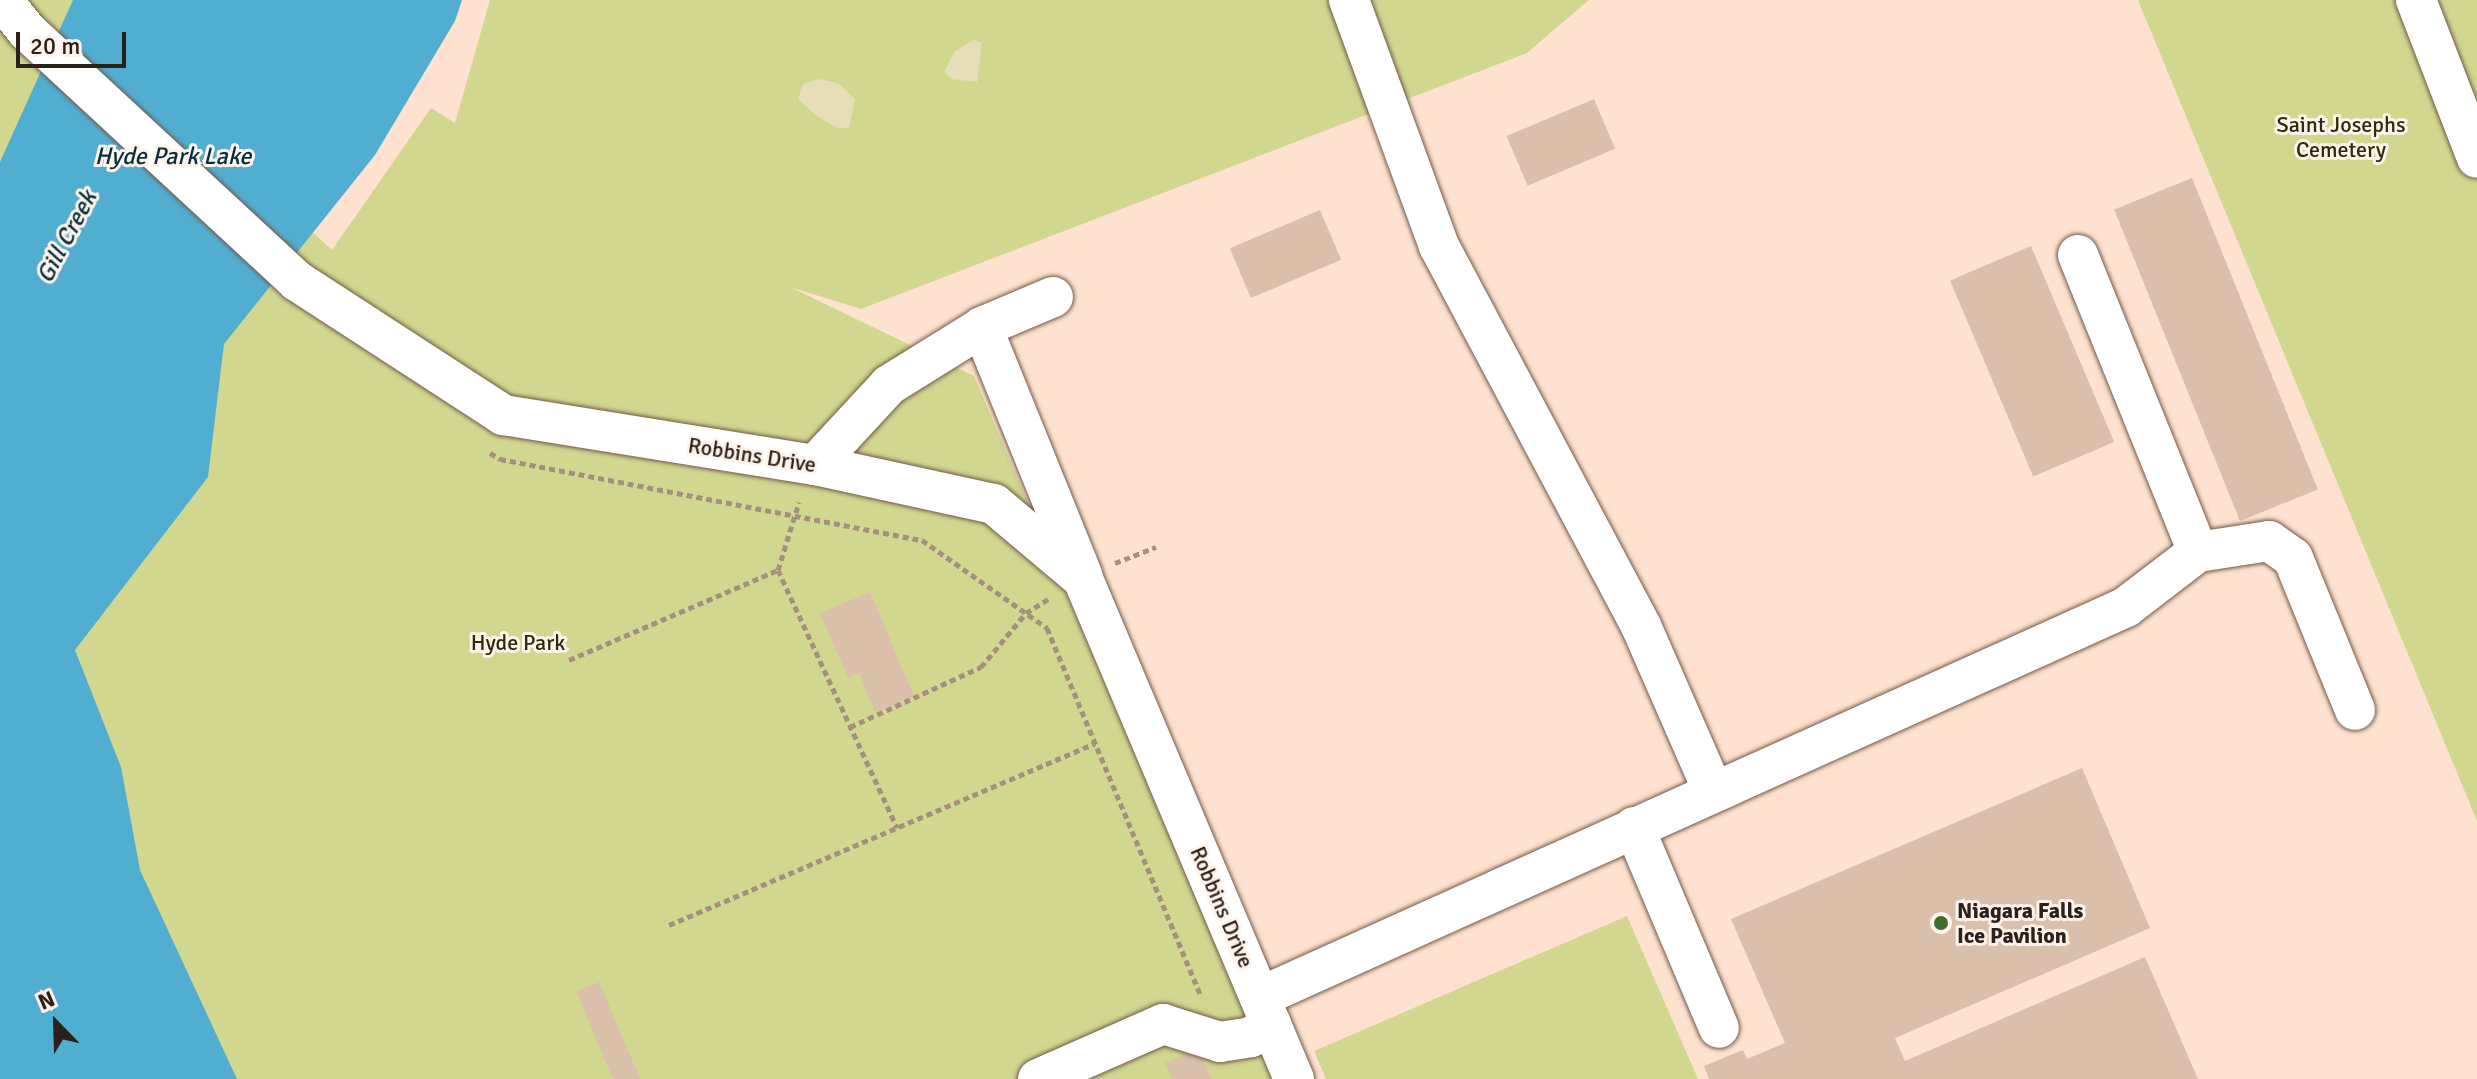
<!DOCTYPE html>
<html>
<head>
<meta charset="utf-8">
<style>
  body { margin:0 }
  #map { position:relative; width:2477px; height:1079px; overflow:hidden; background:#fee1ce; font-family:Signika,sans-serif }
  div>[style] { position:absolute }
  .green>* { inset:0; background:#d1d78f }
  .sand>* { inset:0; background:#e7deb9 }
  .water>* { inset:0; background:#52aed1 }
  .building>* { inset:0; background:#dac0ab; transform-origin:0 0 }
  .path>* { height:5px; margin-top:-2.5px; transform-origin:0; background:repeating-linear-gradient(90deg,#a48f81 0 6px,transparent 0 10px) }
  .roads { filter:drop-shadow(0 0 2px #725949) drop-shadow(0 0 2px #725949) }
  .minor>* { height:40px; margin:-20px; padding:0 20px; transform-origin:20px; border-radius:20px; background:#fff }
  .dots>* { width:22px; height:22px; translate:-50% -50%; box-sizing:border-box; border:4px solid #fef2ea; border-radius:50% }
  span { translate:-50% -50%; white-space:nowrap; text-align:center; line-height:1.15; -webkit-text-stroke:6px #fef2ea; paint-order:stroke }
  .park-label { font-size:22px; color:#2a2c0a }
  .street-label { font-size:22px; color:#2b211a }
  .poi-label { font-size:22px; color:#2b211a; font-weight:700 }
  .left { translate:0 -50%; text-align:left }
  .water-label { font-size:24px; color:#032f3e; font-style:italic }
  .north { position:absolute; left:16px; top:983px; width:80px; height:80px; -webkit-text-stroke:6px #fef2ea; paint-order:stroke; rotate:337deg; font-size:22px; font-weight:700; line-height:32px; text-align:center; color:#2b211a }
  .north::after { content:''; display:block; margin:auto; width:28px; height:36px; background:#2b211a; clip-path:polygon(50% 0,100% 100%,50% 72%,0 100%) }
  .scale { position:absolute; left:16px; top:32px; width:110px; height:36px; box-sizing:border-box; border:4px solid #2b211a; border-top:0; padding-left:10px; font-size:24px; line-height:28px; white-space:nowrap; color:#2b211a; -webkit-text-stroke:6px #fef2ea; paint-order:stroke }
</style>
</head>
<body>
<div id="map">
  <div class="green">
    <div style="clip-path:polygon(0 0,116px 0,101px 38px,332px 250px,431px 108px,455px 123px,490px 0,1589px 0,1527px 53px,861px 309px,790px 287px,974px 376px,1273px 1079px,0 1079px)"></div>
    <div style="clip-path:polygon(2138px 0,2477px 0,2477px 821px)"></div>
    <div style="clip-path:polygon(1627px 916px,1698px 1079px,1326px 1079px,1314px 1051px)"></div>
  </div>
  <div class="sand">
    <div style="clip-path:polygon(974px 40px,982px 43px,977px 82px,952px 79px,944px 72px,955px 51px)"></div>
    <div style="clip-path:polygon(818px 79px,838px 83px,855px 99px,849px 127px,839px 129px,818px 117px,798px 99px,803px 84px)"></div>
  </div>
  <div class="water">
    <div style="clip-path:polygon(73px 0,462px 0,455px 21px,375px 155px,224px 344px,208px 477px,75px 650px,121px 767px,140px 870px,237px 1079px,0 1079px,0 162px)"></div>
  </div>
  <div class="building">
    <div style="left:1594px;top:99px;width:54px;height:95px;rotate:67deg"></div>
    <div style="left:2192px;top:178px;width:336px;height:84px;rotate:68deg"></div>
    <div style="left:1320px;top:210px;width:54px;height:98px;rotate:67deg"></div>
    <div style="left:2031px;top:246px;width:213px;height:88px;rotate:67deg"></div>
    <div style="clip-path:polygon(870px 592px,914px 696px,875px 712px,859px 673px,848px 678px,820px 613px)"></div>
    <div style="clip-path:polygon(2082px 768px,2150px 928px,1895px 1038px,1905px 1061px,2145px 957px,2198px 1079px,1709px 1079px,1704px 1066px,1743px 1050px,1747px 1059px,1785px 1043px,1731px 919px)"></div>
    <div style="left:599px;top:982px;width:105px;height:25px;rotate:67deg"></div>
    <div style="clip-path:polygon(1199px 1049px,1211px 1079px,1172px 1079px,1165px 1063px)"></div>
  </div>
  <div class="path">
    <div style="left:490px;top:453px;width:12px;rotate:31deg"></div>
    <div style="left:500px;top:459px;width:430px;rotate:10.9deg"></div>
    <div style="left:922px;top:540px;width:153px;rotate:35.1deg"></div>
    <div style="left:1047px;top:628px;width:400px;rotate:67.3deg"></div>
    <div style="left:1115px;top:563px;width:44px;rotate:-21.3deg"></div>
    <div style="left:778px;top:570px;width:71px;rotate:-72.8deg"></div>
    <div style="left:569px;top:660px;width:228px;rotate:-23.3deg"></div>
    <div style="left:778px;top:570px;width:284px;rotate:65.2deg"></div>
    <div style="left:850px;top:727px;width:144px;rotate:-24.6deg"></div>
    <div style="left:981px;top:667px;width:70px;rotate:-50.2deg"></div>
    <div style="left:1026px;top:613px;width:28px;rotate:-32deg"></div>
    <div style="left:669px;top:925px;width:463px;rotate:-23.1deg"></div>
  </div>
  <div class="roads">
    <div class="minor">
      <div style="left:2px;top:0;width:40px;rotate:51deg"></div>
      <div style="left:27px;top:31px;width:368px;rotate:42.8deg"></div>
      <div style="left:297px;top:281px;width:246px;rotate:33deg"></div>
      <div style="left:503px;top:415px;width:316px;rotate:9.1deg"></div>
      <div style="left:815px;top:465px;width:183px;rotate:12.3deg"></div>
      <div style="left:994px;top:504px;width:116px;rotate:40.1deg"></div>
      <div style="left:1083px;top:579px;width:543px;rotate:67.12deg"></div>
      <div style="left:1349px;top:0;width:262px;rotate:69.9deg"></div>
      <div style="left:1439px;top:246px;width:430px;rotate:62deg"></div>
      <div style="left:1641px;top:626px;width:167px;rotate:66.4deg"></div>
      <div style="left:2416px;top:0;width:169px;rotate:68.9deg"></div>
      <div style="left:2078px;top:255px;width:320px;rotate:68deg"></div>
      <div style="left:982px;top:327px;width:267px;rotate:68deg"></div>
      <div style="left:815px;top:465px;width:109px;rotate:-47.2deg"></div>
      <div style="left:889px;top:385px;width:110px;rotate:-31.9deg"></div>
      <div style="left:982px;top:327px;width:77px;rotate:-22.9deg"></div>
      <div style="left:1634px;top:827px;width:218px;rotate:67.1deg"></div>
      <div style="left:1260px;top:997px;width:950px;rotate:-24.24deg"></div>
      <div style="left:2126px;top:607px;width:91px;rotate:-37.4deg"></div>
      <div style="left:2198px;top:552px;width:72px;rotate:-8.8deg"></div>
      <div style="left:2269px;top:541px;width:29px;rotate:35deg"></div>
      <div style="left:2293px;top:558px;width:164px;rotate:67.8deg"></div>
      <div style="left:1038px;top:1079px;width:137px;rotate:-23.7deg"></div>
      <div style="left:1163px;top:1024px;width:60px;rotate:17.5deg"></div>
      <div style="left:1220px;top:1042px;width:31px;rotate:-9deg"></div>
      <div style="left:1251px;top:1037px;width:24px;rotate:-33deg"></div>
    </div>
  </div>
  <div class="dots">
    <div style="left:1941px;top:923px;background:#416b28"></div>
  </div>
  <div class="park-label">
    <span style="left:2341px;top:137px">Saint Josephs<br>Cemetery</span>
    <span style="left:518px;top:643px">Hyde Park</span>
  </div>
  <div class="street-label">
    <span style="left:752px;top:455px;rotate:9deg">Robbins Drive</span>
    <span style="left:1222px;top:907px;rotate:67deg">Robbins Drive</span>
  </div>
  <div class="poi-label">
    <span class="left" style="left:1957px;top:923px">Niagara Falls<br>Ice Pavilion</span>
  </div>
  <div class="water-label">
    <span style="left:173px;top:157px">Hyde Park Lake</span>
    <span style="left:67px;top:237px;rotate:-62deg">Gill Creek</span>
  </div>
  <div class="north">N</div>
  <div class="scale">20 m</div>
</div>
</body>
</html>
